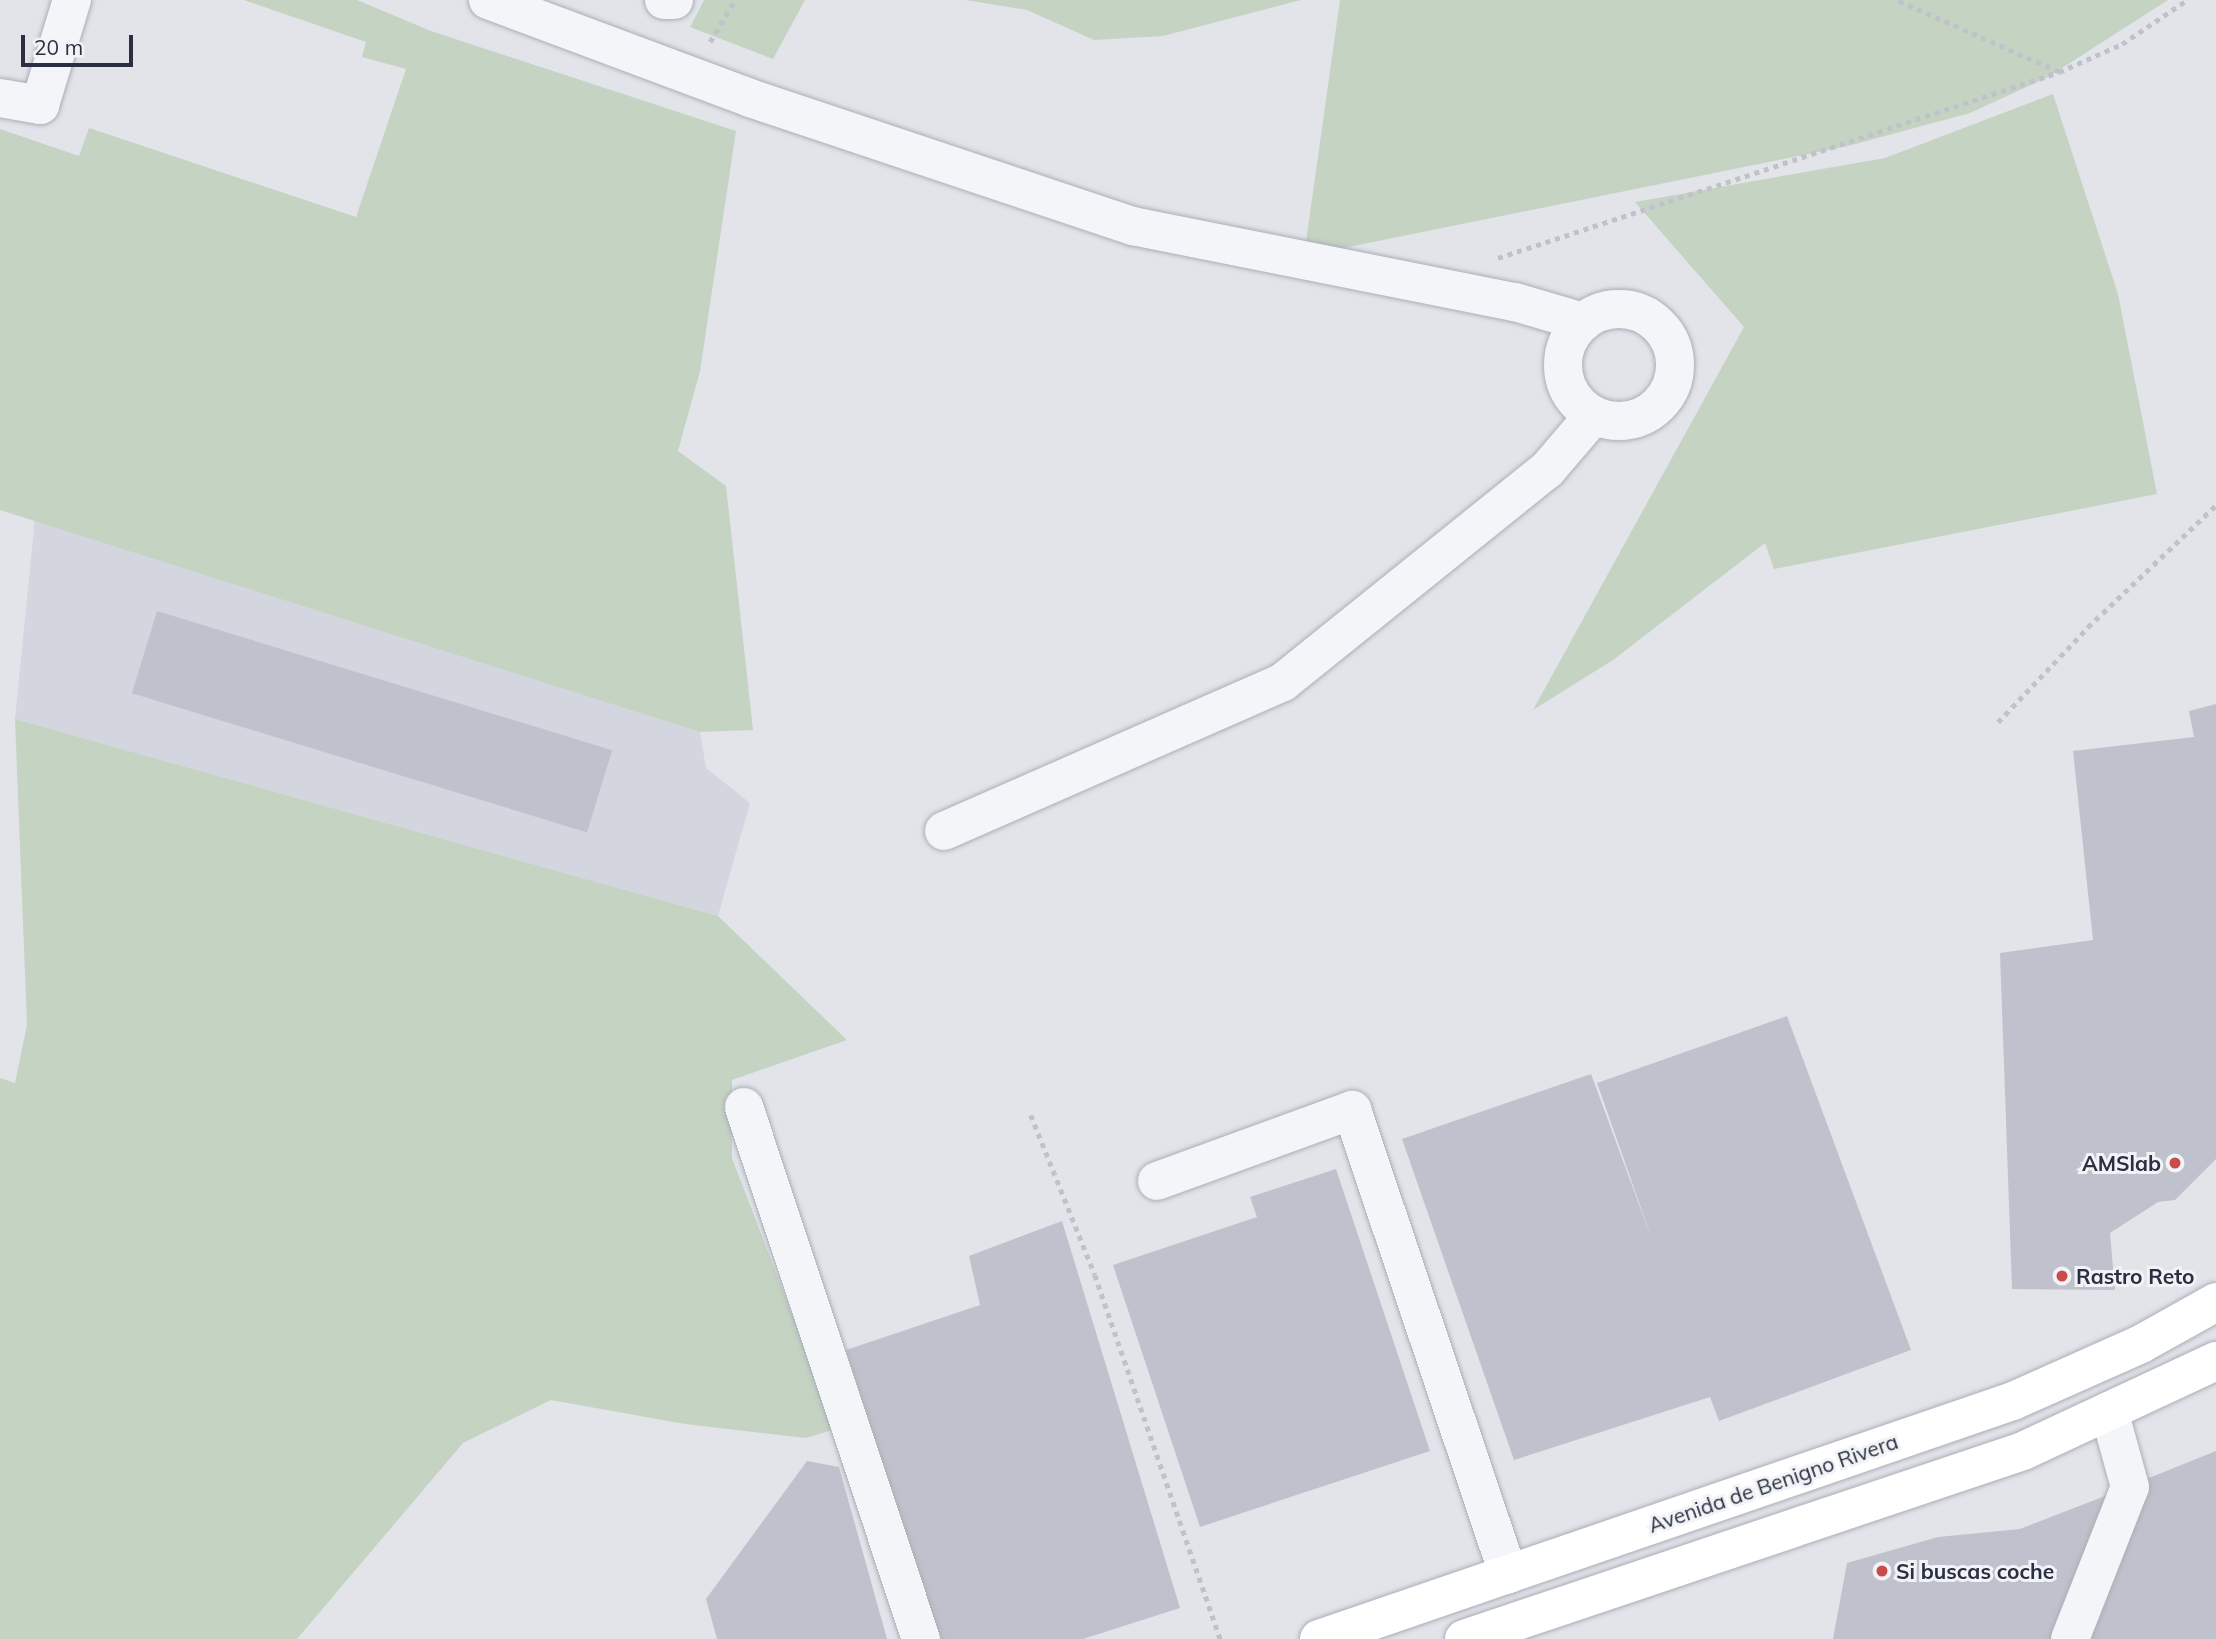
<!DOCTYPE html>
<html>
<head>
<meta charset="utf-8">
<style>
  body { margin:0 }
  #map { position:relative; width:2216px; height:1639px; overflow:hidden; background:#e2e4ea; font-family:Mulish,sans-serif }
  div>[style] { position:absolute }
  .built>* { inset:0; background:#d4d6df }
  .green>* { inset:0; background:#c5d3c3 }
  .building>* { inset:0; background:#bfc2cc; transform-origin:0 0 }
  .path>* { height:4.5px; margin-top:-2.25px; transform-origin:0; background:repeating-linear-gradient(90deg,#bfc2c8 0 5px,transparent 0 10px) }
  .roads { filter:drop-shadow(0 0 2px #abaeb7) drop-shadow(0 0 2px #abaeb7) }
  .minor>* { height:38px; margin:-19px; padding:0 19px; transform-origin:19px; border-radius:19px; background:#f4f5f8 }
  .minor>.ring { margin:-19px; padding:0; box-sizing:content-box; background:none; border:38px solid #f4f5f8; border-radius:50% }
  .major>* { height:38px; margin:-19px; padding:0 19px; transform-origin:19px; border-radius:19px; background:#fff }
  .dots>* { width:19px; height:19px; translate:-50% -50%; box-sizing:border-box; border:4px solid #f1f3f7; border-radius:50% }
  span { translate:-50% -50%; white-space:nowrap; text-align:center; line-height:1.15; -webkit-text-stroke:6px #f1f3f7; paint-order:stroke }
  .poi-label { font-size:21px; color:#2a2f41; font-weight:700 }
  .right { translate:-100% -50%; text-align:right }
  .left { translate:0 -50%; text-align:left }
  .street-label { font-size:21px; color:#2a2f41 }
  .scale { position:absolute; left:21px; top:35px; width:112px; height:32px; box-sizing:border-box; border:4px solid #2a2f41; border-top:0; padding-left:9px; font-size:21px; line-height:24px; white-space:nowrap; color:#2a2f41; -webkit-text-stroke:5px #f1f3f7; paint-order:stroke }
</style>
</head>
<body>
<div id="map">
  <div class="built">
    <div style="clip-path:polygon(35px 518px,700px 732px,706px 768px,750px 803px,718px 916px,15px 719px)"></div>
  </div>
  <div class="green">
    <div style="clip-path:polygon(244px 0,357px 0,431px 31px,736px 131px,700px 371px,678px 451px,726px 486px,753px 730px,700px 732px,0 510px,0 129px,79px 156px,89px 128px,356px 217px,406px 69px,362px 57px,366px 42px)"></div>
    <div style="clip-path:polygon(704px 0,805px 0,773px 59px,690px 27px)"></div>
    <div style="clip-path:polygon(965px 0,1301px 0,1163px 36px,1094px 40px,1027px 10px)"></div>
    <div style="clip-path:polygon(1340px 0,2168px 0,2048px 77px,1970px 113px,1848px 146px,1304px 256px)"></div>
    <div style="clip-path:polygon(2053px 94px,2118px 294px,2157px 494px,1774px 569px,1765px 543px,1613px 660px,1533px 710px,1744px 327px,1635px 202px,1885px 158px)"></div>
    <div style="clip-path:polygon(15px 719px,718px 916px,847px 1040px,732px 1080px,732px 1158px,836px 1429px,806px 1438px,685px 1424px,551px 1400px,463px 1443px,297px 1639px,0 1639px,0 1078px,15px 1083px,27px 1025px)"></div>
  </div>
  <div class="building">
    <div style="left:157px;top:611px;width:476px;height:86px;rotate:17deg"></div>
    <div style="clip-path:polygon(2216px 704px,2216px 1159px,2175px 1200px,2158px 1202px,2110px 1233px,2115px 1290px,2012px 1289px,2000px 953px,2093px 940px,2073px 751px,2194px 737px,2189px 711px)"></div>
    <div style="clip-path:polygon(1787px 1016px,1911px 1350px,1719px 1421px,1710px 1397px,1514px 1460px,1402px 1139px,1591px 1074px,1654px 1245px,1597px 1083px)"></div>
    <div style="clip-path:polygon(1336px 1169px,1430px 1451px,1200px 1527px,1113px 1265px,1257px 1217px,1250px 1197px)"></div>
    <div style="clip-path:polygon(1062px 1221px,1180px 1608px,1083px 1639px,938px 1639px,846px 1350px,980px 1305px,969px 1256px)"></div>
    <div style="clip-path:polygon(2216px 1451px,2216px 1639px,2082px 1639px,2144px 1480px)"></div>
    <div style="clip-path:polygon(807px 1461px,839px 1467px,887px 1639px,717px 1639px,706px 1599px)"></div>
    <div style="clip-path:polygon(2113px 1493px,2056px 1639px,1833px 1639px,1847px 1563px,1938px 1537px,2020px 1529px)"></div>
  </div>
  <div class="path">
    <div style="left:710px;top:42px;width:49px;rotate:-59.2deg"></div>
    <div style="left:2059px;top:72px;width:69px;rotate:-24deg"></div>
    <div style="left:2122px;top:44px;width:78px;rotate:-34.1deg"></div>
    <div style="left:1498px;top:258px;width:591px;rotate:-18.34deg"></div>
    <div style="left:2059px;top:72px;width:178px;rotate:-156.2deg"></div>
    <div style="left:1998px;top:722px;width:131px;rotate:-46.5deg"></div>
    <div style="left:2088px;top:627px;width:177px;rotate:-43.6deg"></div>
    <div style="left:1031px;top:1115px;width:172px;rotate:68.2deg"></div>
    <div style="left:1095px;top:1275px;width:385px;rotate:71deg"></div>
  </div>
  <div class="roads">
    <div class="minor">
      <div style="left:488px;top:0;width:280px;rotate:20.5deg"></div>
      <div style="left:750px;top:98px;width:404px;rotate:18.5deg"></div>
      <div style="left:1133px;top:226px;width:389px;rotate:11.3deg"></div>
      <div style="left:1515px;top:302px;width:71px;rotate:16.4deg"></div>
      <div style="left:664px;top:0;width:10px"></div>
      <div style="left:0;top:98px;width:41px;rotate:9.9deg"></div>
      <div style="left:40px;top:105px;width:110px;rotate:-73.1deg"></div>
      <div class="ring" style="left:1563px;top:309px;width:74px;height:74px"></div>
      <div style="left:944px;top:831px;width:370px;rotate:-23.7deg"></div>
      <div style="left:1283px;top:682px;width:339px;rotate:-38.8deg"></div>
      <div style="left:1547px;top:470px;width:72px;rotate:-49.5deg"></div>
      <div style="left:744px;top:1107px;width:561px;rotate:71.6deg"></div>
      <div style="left:1157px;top:1181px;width:208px;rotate:-20deg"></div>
      <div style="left:1352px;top:1110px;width:490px;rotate:71.4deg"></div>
      <div style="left:2070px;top:1639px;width:163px;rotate:-68.5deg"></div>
      <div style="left:2130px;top:1487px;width:79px;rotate:-105.4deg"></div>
    </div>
    <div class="major">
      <div style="left:1319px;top:1639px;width:734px;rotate:-18.93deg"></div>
      <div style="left:2013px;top:1401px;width:140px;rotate:-24deg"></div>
      <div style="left:2141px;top:1344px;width:86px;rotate:-29.2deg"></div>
      <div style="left:1464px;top:1639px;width:590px;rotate:-18.59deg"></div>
      <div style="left:2023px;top:1451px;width:213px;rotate:-25deg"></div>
    </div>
  </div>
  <div class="dots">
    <div style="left:2175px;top:1163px;background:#c94c4c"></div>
    <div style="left:2062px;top:1276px;background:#c94c4c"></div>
    <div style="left:1882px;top:1571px;background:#c94c4c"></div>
  </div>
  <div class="poi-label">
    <span class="right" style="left:2161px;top:1163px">AMSlab</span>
    <span class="left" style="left:2076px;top:1276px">Rastro Reto</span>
    <span class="left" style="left:1896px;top:1571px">Si buscas coche</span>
  </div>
  <div class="street-label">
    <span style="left:1773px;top:1483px;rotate:-19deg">Avenida de Benigno Rivera</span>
  </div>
  <div class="scale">20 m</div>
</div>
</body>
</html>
